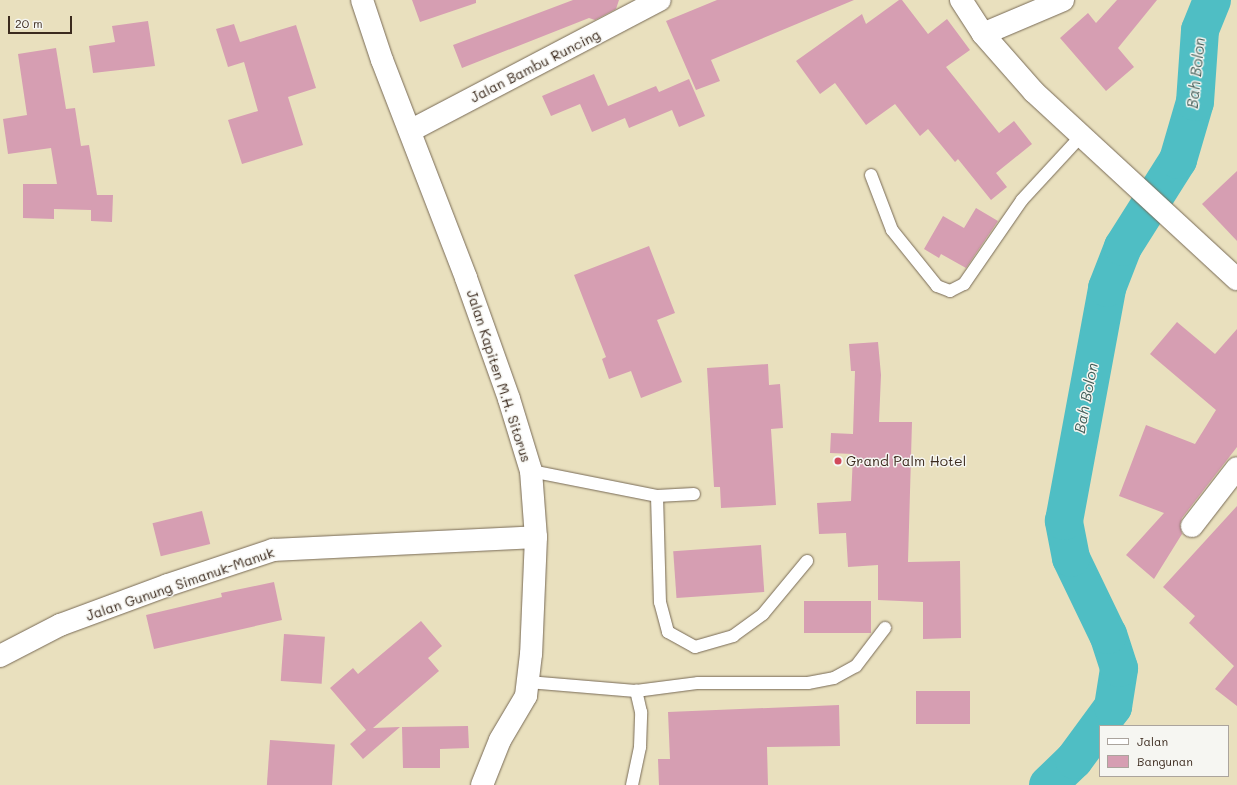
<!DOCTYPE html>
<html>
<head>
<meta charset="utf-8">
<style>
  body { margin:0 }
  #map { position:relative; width:1237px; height:785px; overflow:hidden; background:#e9e0be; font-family:Mali,sans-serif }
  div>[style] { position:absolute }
  .river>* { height:38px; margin:-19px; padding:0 19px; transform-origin:19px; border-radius:19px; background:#4fbec4 }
  .building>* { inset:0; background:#d69eb2; transform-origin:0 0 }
  .roads { filter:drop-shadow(0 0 1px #786a56) drop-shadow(0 0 1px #786a56) }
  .service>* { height:12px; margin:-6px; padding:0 6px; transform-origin:6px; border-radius:6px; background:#fff }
  .minor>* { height:22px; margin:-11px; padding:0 11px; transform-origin:11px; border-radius:11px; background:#fff }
  .primary>* { height:22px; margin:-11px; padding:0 11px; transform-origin:11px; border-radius:11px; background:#fff }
  .dots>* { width:11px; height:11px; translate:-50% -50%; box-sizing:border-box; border:2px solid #f6f6f2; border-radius:50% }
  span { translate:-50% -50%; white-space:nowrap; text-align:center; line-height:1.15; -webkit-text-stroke:3px #f6f6f2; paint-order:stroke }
  .street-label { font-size:14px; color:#3b2a1e }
  .poi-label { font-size:14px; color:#3b2a1e }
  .left { translate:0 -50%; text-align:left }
  .water-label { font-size:15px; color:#425e58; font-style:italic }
  .legend { position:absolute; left:1099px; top:725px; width:130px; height:52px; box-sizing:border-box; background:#f6f6f2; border:1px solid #aba49d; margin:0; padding:5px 7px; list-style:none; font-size:12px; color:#3b2a1e }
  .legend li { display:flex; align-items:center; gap:8px; height:20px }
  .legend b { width:20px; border:1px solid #aba49d }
  .scale { position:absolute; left:8px; top:16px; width:64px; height:18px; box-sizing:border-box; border:2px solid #3b2a1e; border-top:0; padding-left:5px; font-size:12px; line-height:14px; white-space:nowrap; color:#3b2a1e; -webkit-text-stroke:3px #f6f6f2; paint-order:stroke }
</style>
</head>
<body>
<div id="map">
  <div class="river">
    <div style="left:1048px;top:785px;width:36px;rotate:-44deg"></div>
    <div style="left:1074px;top:760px;width:66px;rotate:-53.7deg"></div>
    <div style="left:1113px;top:707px;width:39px;rotate:-81deg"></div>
    <div style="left:1119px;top:668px;width:35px;rotate:-108deg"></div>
    <div style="left:1108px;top:635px;width:85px;rotate:-115.7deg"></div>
    <div style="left:1071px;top:558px;width:38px;rotate:-101deg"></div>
    <div style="left:1064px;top:521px;width:237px;rotate:-79.5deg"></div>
    <div style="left:1107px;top:288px;width:44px;rotate:-68.7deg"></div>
    <div style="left:1123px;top:247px;width:103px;rotate:-57.7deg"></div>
    <div style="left:1178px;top:160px;width:60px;rotate:-73.7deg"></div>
    <div style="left:1195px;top:102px;width:72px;rotate:-86deg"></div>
    <div style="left:1200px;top:30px;width:32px;rotate:-68deg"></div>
  </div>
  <div class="building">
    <div style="clip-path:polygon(412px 0,476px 0,476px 3px,420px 22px)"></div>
    <div style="clip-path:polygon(573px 0,619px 0,616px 9px,595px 20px,589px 18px,462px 68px,453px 45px)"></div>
    <div style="clip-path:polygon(717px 0,854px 0,711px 60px,720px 81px,696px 90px,666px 21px)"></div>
    <div style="clip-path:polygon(899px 0,902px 0,928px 34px,947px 19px,970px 50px,946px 67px,999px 133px,1014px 121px,1032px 144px,996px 173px,1007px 187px,991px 200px,958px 159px,955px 162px,928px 129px,920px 136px,895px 104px,866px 125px,835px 83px,820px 94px,796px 61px,862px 14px,866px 24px)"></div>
    <div style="clip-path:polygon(1117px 0,1157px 0,1118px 48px,1134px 67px,1106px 91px,1060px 38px,1088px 13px,1096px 23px)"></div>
    <div style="clip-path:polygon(148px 21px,155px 66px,93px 73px,89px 46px,115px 42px,112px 26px)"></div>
    <div style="clip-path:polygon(234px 24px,240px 42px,296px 25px,316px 88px,288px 97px,303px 145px,242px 164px,228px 120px,258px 111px,244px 62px,228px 67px,216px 29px)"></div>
    <div style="clip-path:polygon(56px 48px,66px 109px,75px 108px,81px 146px,89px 145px,97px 195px,113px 195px,112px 222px,91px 221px,91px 210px,54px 209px,54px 219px,23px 218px,23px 184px,57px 184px,51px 148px,8px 154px,3px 119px,27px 115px,18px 54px)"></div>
    <div style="clip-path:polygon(594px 74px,608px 106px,656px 86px,659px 92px,689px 79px,705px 116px,679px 127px,672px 110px,629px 128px,625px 118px,592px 132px,580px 104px,551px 116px,542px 96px)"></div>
    <div style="clip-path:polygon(1237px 171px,1237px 241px,1202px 204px)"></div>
    <div style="clip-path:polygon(976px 208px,998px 221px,966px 268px,941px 254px,939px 258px,924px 249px,943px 216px,964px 228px)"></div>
    <div style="clip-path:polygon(649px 246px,675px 313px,657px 320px,682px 382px,641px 398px,631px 371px,609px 379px,602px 359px,606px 357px,574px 275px)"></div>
    <div style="clip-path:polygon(1177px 322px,1215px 354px,1237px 329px,1237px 447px,1182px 518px,1180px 525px,1182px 534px,1154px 579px,1126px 555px,1164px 513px,1119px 496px,1146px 425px,1195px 444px,1216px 410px,1150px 354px)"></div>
    <div style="clip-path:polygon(878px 342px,881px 375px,879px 422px,912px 422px,908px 562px,960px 561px,961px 638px,923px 639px,923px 602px,878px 600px,878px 565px,848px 567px,846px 533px,819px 534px,817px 503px,851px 501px,853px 454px,830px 453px,831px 433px,853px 434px,855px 371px,851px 371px,849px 344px)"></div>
    <div style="clip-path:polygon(768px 364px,769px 385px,780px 384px,783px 428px,771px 429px,776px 505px,721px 508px,720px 487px,714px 487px,707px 368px)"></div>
    <div style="clip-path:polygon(1237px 506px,1237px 706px,1215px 689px,1234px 666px,1189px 623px,1195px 616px,1163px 587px)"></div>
    <div style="left:202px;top:511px;width:34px;height:51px;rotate:76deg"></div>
    <div style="left:761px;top:545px;width:47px;height:88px;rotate:86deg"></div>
    <div style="clip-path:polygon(274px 582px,282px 620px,154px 649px,146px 615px,222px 597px,221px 593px)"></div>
    <div style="left:871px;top:601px;width:32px;height:67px;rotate:90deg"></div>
    <div style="clip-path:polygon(421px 621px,442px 646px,428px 658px,439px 671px,373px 728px,400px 727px,363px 759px,350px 744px,366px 730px,330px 688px,353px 668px,358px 674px)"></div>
    <div style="left:284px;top:634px;width:41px;height:47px;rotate:4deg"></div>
    <div style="left:970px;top:691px;width:33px;height:54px;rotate:90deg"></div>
    <div style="clip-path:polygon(839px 705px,840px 746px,767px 747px,768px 785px,659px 785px,658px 759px,670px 759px,668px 712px)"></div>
    <div style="clip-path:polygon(468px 726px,469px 748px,440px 749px,440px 768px,403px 768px,402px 727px)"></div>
    <div style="left:270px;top:740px;width:65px;height:45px;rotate:4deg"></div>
  </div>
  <div class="roads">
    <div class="service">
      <div style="left:871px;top:175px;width:59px;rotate:69.1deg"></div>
      <div style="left:892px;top:230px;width:72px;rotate:51.2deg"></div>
      <div style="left:937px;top:286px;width:14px;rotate:21deg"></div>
      <div style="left:950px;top:291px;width:16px;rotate:-27deg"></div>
      <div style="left:964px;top:284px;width:102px;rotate:-55.4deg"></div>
      <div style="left:1022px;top:200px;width:87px;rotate:-47.3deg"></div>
      <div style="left:531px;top:471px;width:128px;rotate:11.2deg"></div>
      <div style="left:657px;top:496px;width:37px;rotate:-3deg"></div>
      <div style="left:657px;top:496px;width:106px;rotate:88.4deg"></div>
      <div style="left:660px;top:602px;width:31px;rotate:75deg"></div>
      <div style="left:668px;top:632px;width:31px;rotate:29deg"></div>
      <div style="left:695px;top:647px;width:40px;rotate:-16deg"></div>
      <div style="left:733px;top:636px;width:37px;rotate:-36deg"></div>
      <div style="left:763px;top:614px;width:69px;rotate:-50.3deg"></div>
      <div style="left:528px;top:682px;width:108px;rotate:4.8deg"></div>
      <div style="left:636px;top:691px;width:63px;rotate:-7.4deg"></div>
      <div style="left:698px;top:683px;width:110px"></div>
      <div style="left:808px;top:683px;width:26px;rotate:-11deg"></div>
      <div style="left:834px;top:678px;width:25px;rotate:-29deg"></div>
      <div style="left:856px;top:666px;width:48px;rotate:-52.7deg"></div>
      <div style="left:632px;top:785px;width:39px;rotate:-78deg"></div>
      <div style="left:640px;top:747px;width:35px;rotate:-88deg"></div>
      <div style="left:641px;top:712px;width:22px;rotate:-103deg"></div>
    </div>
    <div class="minor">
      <div style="left:362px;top:0;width:63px;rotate:71.6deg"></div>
      <div style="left:382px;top:60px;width:234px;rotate:68.9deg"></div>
      <div style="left:466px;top:278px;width:128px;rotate:70.4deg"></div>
      <div style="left:509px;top:399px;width:75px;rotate:73deg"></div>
      <div style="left:531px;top:471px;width:66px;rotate:85.7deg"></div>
      <div style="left:536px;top:537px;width:117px;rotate:92.4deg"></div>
      <div style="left:531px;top:654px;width:42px;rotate:96.8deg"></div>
      <div style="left:526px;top:696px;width:51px;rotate:120.6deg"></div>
      <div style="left:500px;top:740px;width:48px;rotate:111.8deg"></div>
      <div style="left:983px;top:34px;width:87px;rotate:-23deg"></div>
      <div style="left:410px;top:131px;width:282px;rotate:-27.7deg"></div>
      <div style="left:1192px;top:526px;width:73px;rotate:-52.2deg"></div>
      <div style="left:0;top:656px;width:68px;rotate:-27.3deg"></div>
      <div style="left:60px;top:625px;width:115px;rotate:-20.3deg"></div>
      <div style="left:168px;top:585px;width:111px;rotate:-18.4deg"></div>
      <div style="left:273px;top:550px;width:263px;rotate:-2.8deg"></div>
    </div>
    <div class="primary">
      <div style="left:961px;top:0;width:40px;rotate:57.1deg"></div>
      <div style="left:983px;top:34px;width:77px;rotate:48.7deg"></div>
      <div style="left:1034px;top:92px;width:276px;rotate:42.7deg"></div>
    </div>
  </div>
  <div class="dots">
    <div style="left:838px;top:461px;background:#d1495b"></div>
  </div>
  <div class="street-label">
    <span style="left:535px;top:66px;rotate:-27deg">Jalan Bambu Runcing</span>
    <span style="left:499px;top:376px;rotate:72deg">Jalan Kapiten M.H. Sitorus</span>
    <span style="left:180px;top:584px;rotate:-19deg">Jalan Gunung Simanuk-Manuk</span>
  </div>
  <div class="poi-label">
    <span class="left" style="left:846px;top:461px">Grand Palm Hotel</span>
  </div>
  <div class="water-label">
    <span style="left:1196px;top:73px;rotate:-84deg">Bah Bolon</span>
    <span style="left:1086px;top:398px;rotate:-79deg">Bah Bolon</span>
  </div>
  <ul class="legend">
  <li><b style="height:5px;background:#fff"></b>Jalan</li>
  <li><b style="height:11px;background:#d69eb2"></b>Bangunan</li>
  </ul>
  <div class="scale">20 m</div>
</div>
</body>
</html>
